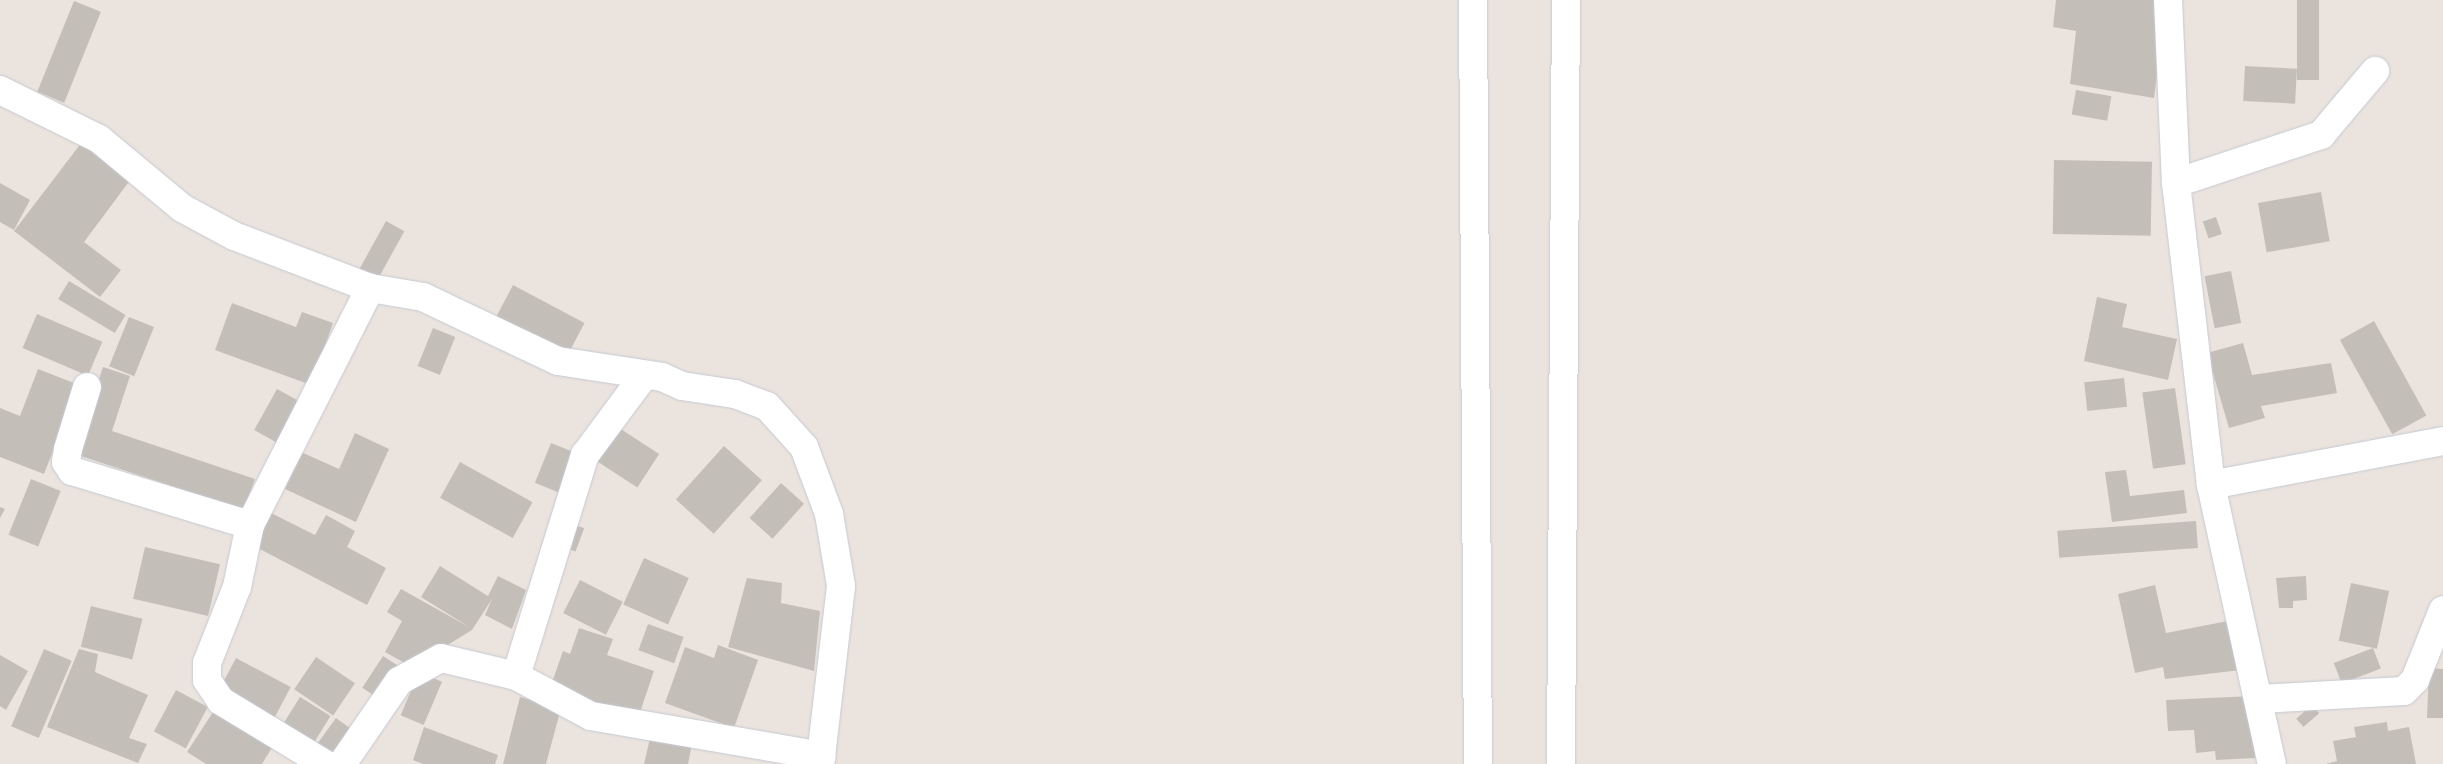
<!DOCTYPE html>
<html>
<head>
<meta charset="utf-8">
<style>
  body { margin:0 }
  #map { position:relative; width:2443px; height:764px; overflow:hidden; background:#ebe3de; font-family:"PT Sans",sans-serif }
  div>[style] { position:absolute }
  .building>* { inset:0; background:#c4beb9; transform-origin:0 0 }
  .roads { filter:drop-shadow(0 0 1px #c5cad3) drop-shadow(0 0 1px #c5cad3) }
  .street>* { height:28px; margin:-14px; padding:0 14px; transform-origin:14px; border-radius:14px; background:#fff }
  .secondary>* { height:28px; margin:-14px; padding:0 14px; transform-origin:14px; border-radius:14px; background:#fff }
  span { translate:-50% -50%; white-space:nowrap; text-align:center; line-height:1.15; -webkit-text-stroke:4px #fff; paint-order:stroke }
</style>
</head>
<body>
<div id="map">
  <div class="building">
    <div style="clip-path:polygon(2056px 0,2159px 0,2161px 42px,2154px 98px,2070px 84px,2076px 31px,2053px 27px)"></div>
    <div style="left:2297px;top:0;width:22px;height:80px"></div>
    <div style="left:74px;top:1px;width:29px;height:98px;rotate:22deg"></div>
    <div style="left:2245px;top:66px;width:52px;height:35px;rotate:3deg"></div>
    <div style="left:2076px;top:90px;width:36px;height:25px;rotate:10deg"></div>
    <div style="clip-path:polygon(82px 142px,131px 179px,84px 242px,121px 270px,100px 297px,14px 231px)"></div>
    <div style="left:2054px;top:160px;width:98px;height:74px;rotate:1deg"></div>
    <div style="clip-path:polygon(0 183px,30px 200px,14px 230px,0 222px)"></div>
    <div style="left:2321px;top:192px;width:50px;height:64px;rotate:80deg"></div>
    <div style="left:2216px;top:217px;width:18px;height:14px;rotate:71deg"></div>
    <div style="left:386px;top:221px;width:21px;height:58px;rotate:29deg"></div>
    <div style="left:2231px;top:271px;width:53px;height:27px;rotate:79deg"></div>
    <div style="left:69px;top:281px;width:66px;height:21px;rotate:31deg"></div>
    <div style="left:513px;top:285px;width:81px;height:35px;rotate:28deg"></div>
    <div style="clip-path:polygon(2097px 297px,2127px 304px,2122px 327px,2177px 339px,2168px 380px,2084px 361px)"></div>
    <div style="clip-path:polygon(232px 303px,296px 327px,302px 312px,333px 323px,311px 385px,215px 350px)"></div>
    <div style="left:37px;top:314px;width:71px;height:37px;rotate:23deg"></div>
    <div style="left:129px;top:317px;width:27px;height:53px;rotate:22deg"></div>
    <div style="left:2374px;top:321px;width:108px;height:39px;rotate:61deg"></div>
    <div style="left:433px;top:328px;width:24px;height:41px;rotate:22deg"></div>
    <div style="clip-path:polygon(2243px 343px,2252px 375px,2331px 363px,2337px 393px,2261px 406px,2265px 418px,2229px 428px,2207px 353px)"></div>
    <div style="clip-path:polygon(103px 367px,130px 376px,112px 431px,255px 479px,244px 510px,75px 454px)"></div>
    <div style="clip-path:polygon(38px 369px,79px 385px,44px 474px,0 457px,0 408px,20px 416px)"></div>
    <div style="left:2124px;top:378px;width:29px;height:40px;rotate:84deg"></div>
    <div style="left:2175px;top:388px;width:77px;height:33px;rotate:82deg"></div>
    <div style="left:277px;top:389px;width:26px;height:47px;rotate:29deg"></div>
    <div style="left:613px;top:424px;width:55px;height:40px;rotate:33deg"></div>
    <div style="clip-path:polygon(355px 433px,389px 449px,356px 522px,285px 489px,301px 452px,339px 469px)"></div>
    <div style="left:551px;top:443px;width:29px;height:43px;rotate:22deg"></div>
    <div style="left:724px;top:446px;width:51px;height:72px;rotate:42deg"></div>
    <div style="left:460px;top:462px;width:83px;height:41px;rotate:29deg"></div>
    <div style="clip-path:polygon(2126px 470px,2130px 496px,2184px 490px,2187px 513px,2112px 522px,2105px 472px)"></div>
    <div style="left:31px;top:479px;width:32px;height:60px;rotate:22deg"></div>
    <div style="left:781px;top:483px;width:31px;height:47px;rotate:42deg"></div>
    <div style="clip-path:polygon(0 507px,5px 509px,0 518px)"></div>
    <div style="clip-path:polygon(267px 511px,315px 535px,326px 515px,355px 531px,347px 547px,386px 568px,367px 605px,250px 544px)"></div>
    <div style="left:2196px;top:521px;width:27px;height:139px;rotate:86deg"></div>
    <div style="left:570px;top:523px;width:15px;height:25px;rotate:20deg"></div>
    <div style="left:145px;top:547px;width:77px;height:53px;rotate:13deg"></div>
    <div style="left:644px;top:558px;width:49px;height:51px;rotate:24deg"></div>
    <div style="clip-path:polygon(440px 566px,488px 596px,498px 576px,526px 590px,512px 629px,485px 615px,492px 599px,472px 630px,412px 667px,385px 652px,402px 621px,387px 612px,401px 589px,469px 627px,421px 597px)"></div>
    <div style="clip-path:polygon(2306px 576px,2307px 600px,2293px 601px,2293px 608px,2279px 608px,2276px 578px)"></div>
    <div style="clip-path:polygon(747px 578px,782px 583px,781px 603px,820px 611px,814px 671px,728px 647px)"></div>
    <div style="left:580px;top:580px;width:48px;height:37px;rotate:27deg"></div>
    <div style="left:2351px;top:583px;width:39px;height:59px;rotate:12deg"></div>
    <div style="clip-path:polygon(2155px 585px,2166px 633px,2238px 619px,2249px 669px,2165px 679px,2163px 667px,2135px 673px,2118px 594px)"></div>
    <div style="left:91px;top:606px;width:53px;height:42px;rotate:14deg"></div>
    <div style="left:648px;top:624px;width:38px;height:28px;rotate:20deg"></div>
    <div style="clip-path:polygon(579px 628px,613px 639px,607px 655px,654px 671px,637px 721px,549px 691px,563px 651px,570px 654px)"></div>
    <div style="clip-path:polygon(718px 645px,758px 660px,734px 728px,665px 703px,685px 647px,714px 658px)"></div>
    <div style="left:2373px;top:648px;width:22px;height:42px;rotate:69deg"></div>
    <div style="left:44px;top:649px;width:30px;height:84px;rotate:23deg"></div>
    <div style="clip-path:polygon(79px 649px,98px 654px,95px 672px,148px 695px,129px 738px,147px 744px,138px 763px,47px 727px)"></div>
    <div style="clip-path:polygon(0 655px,28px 671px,6px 710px,0 706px)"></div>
    <div style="left:383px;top:656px;width:24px;height:38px;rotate:33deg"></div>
    <div style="left:316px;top:657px;width:47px;height:39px;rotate:34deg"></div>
    <div style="left:236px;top:658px;width:62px;height:35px;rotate:28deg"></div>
    <div style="clip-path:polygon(2429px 668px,2443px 669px,2443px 718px,2427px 718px)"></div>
    <div style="left:419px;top:672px;width:25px;height:47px;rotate:23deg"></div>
    <div style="left:176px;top:690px;width:36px;height:47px;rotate:28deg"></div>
    <div style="clip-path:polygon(2252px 696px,2255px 758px,2216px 760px,2215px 751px,2196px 753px,2194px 730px,2168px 731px,2166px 700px)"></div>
    <div style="left:300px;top:697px;width:36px;height:30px;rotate:32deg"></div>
    <div style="clip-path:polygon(520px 697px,561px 708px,546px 764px,503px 764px)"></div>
    <div style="left:2312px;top:705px;width:11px;height:21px;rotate:49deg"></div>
    <div style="clip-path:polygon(215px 709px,273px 746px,262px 764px,206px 764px,187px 752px)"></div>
    <div style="left:336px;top:718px;width:27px;height:37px;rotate:36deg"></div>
    <div style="clip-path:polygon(2387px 722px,2388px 731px,2409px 727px,2416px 764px,2326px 764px,2337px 761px,2333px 741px,2356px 737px,2354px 727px)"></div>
    <div style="clip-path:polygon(424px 727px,498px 755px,495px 764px,423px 764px,413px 760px)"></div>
    <div style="clip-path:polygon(651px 734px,692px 744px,688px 764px,644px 764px)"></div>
  </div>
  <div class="roads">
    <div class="street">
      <div style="left:2168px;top:0;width:183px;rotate:87.5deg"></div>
      <div style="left:2176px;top:183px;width:304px;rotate:83.4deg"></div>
      <div style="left:2211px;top:485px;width:286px;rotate:77.7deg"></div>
      <div style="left:0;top:90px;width:110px;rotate:26.3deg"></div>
      <div style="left:99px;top:139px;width:108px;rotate:39.7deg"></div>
      <div style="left:182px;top:208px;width:59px;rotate:28.3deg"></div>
      <div style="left:234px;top:236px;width:146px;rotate:20.9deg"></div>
      <div style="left:370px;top:288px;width:54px;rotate:9.6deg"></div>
      <div style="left:423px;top:297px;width:149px;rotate:25.4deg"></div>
      <div style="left:558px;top:361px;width:105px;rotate:8.7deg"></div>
      <div style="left:662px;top:377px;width:22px;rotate:24deg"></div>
      <div style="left:682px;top:386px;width:54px;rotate:8.6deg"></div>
      <div style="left:735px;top:394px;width:34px;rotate:21deg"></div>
      <div style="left:767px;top:406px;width:55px;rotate:47.9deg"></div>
      <div style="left:804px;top:447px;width:72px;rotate:69.5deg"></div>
      <div style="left:829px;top:514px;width:73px;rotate:80.5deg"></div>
      <div style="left:841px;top:586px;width:179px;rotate:96.7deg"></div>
      <div style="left:2176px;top:183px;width:153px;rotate:-18.3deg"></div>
      <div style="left:2321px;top:135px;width:84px;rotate:-49.8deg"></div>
      <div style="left:87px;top:387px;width:65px;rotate:107deg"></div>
      <div style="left:68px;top:449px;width:13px;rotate:99deg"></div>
      <div style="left:66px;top:462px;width:11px;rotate:56deg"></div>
      <div style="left:72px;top:471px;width:186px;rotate:16.9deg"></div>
      <div style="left:2211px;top:485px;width:236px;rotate:-10.7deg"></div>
      <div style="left:516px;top:676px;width:232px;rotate:-72.7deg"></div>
      <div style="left:585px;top:455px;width:97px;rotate:-53.4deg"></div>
      <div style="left:2260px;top:699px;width:144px;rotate:-3.2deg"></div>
      <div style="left:2404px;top:691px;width:16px;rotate:-45deg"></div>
      <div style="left:2415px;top:680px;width:75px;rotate:-68.2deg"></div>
      <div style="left:325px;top:764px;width:122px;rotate:-148.8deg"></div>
      <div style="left:221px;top:701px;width:25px;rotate:-124deg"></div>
      <div style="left:207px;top:680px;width:17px;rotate:-90deg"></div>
      <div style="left:207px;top:663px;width:82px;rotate:-68.5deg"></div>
      <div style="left:237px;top:587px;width:63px;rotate:-78.2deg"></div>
      <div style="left:250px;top:525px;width:266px;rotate:-63.1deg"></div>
      <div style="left:342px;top:764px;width:101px;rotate:-55.5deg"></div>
      <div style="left:399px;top:681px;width:48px;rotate:-28.7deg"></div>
      <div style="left:441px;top:658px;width:77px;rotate:13.5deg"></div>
      <div style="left:516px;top:676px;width:85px;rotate:28.1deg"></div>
      <div style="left:591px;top:716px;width:234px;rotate:9.8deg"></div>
    </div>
    <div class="secondary">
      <div style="left:1473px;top:0;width:764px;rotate:89.63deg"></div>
      <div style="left:1561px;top:764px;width:764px;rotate:-89.63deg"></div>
    </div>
  </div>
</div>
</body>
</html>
